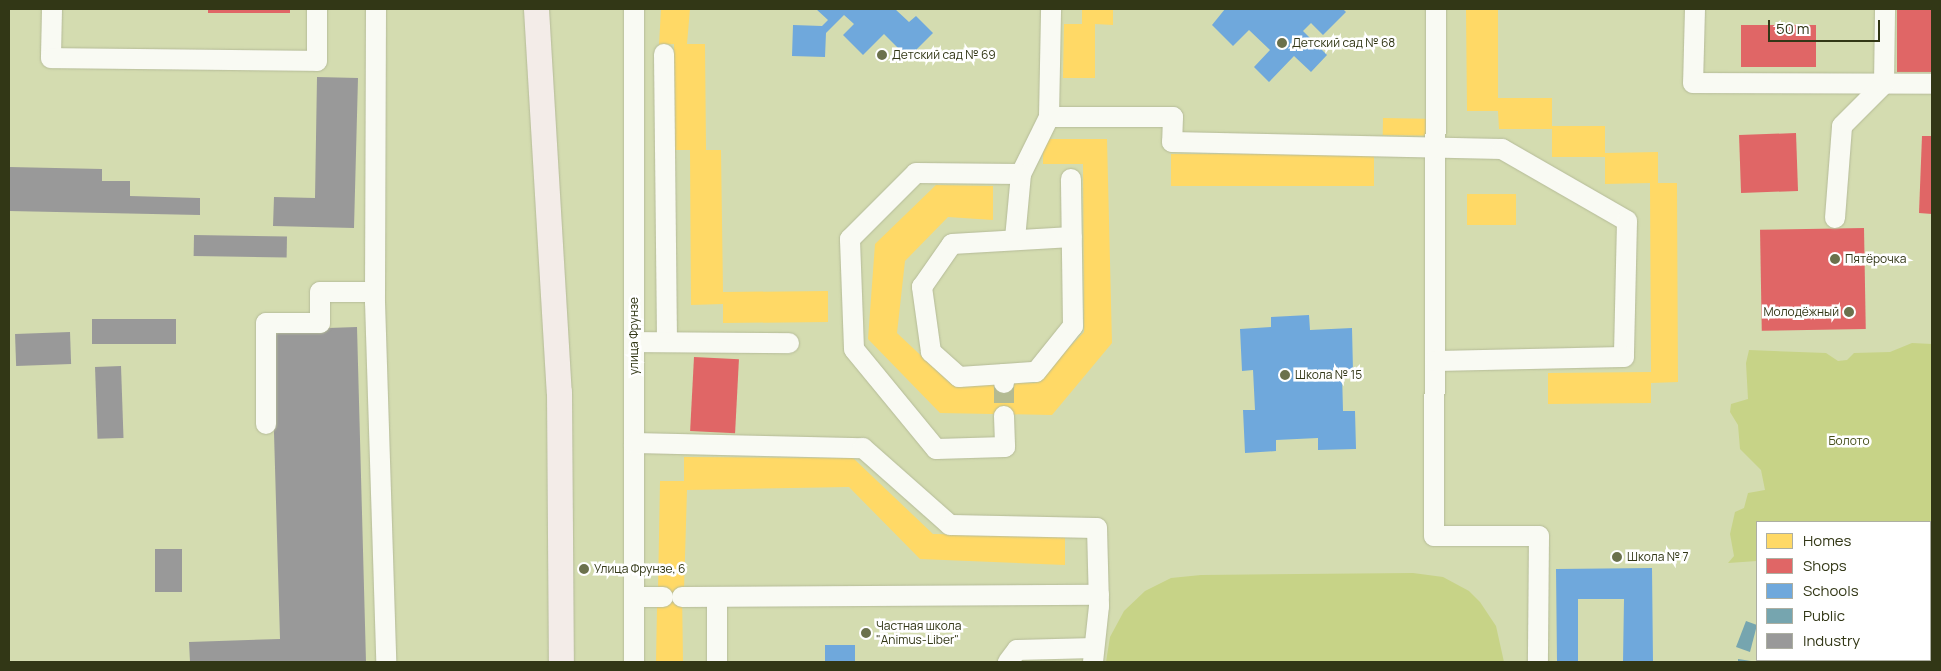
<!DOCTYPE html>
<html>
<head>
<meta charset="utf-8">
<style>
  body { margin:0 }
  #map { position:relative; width:1941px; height:671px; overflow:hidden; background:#d4dcb0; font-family:Manrope,sans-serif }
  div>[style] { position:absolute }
  .green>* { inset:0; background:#c7d387 }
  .homes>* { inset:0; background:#ffd966; transform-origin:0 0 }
  .shops>* { inset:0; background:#e06666; transform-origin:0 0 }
  .schools>* { inset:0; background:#6fa8dc; transform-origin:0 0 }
  .public>* { inset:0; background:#76a5af }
  .industry>* { inset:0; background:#999; transform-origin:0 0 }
  .minor-tunnel>* { height:20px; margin-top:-10px; transform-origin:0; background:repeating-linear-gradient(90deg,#b4bb91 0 20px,transparent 0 30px) }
  .roads { filter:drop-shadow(0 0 1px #b5bb98) drop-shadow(0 0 1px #b5bb98) }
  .minor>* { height:20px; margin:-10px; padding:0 10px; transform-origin:10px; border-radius:10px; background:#f9faf3 }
  .major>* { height:25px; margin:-12.5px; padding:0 12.5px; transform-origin:12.5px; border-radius:12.5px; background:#f3ece8 }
  .dots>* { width:14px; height:14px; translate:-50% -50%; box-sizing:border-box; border:2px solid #fff; border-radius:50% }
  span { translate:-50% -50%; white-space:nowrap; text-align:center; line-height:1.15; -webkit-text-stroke:5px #fff; paint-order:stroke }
  .poi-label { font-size:12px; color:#323716 }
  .left { translate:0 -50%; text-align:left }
  .right { translate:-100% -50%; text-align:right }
  .street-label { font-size:12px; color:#323716 }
  .park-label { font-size:12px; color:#48501c }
  .frame { position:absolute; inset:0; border:10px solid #323716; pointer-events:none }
  .legend { position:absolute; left:1756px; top:521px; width:175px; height:140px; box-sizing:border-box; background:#fff; border:1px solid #adafa2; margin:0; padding:6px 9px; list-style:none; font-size:15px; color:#323716 }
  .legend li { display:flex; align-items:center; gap:10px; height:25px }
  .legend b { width:25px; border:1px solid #adafa2 }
  .scale { position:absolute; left:1768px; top:20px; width:112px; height:22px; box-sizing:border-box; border:2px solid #323716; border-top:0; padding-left:6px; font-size:15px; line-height:18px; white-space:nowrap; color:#323716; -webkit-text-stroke:4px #fff; paint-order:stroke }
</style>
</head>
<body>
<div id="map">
  <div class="green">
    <div style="clip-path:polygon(1912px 343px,1932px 344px,1932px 550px,1930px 551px,1930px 522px,1757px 522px,1757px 561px,1728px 563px,1734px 556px,1730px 534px,1735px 512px,1744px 508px,1748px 493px,1765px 490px,1761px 470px,1740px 449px,1738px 425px,1730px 412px,1731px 404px,1748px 399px,1746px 363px,1749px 350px,1826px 353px,1838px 361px,1847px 360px,1854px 353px,1890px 352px)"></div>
    <div style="clip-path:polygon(1413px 573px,1443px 577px,1469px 591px,1480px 602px,1496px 626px,1504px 662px,1106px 662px,1110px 637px,1124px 611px,1145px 591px,1171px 578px,1201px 575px)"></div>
  </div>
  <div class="homes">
    <div style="clip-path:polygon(661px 9px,690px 9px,687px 44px,705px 44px,706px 150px,721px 150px,723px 292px,828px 291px,828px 322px,723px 323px,723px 304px,691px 305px,690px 150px,675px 150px,674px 44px,659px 45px)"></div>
    <div style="clip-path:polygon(1082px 9px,1113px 9px,1113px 25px,1095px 24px,1095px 78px,1063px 78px,1064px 24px,1082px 24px)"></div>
    <div style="clip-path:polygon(1466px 9px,1498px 9px,1498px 98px,1552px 98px,1552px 126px,1605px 126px,1605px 153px,1658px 152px,1658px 183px,1677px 183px,1678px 382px,1651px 383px,1651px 403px,1548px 404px,1548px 373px,1651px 372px,1650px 183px,1605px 184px,1605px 157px,1552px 157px,1552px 129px,1499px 129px,1498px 111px,1467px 111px)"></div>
    <div style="left:1383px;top:118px;width:43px;height:17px;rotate:1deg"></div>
    <div style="clip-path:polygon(1043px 139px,1107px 139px,1112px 343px,1052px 415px,940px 413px,868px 339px,875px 244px,936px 185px,993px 186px,993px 220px,948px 217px,905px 261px,897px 333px,949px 382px,1035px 383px,1084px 332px,1083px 164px,1043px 164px)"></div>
    <div style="left:1171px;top:154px;width:203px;height:32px"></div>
    <div style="left:1467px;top:194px;width:49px;height:31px"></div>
    <div style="clip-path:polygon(684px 457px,853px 458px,933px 534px,1065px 536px,1065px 565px,920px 559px,849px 487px,687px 490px,684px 590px,682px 590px,683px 662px,656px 662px,657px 607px,663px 607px,663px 591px,658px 591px,660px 481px,684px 481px)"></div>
  </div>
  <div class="shops">
    <div style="left:208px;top:9px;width:82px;height:4px"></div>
    <div style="left:1897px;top:9px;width:35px;height:63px"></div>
    <div style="left:1816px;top:25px;width:42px;height:75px;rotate:90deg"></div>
    <div style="left:1796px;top:133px;width:58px;height:57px;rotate:88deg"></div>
    <div style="clip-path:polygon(1922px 136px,1932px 136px,1932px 214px,1919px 213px)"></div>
    <div style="left:1864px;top:228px;width:101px;height:104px;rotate:89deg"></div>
    <div style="left:694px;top:357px;width:45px;height:74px;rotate:3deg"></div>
  </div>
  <div class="schools">
    <div style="clip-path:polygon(816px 9px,895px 9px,909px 22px,916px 16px,933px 33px,908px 58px,884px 34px,863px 55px,843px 35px,854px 24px,844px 15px,826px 33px,825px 57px,792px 56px,793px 25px,822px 26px,828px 20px)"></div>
    <div style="clip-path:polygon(1225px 9px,1343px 9px,1346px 12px,1323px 35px,1311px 23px,1303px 31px,1327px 55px,1311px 72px,1294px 56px,1269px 82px,1254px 67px,1270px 50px,1249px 30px,1233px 46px,1212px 25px)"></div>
    <div style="clip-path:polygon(1309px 315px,1310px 330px,1352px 328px,1353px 371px,1342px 372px,1343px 411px,1355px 411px,1356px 449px,1318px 450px,1318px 438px,1276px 440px,1276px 451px,1245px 453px,1243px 410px,1255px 410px,1253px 370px,1242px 371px,1240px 329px,1271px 327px,1271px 317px)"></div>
    <div style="clip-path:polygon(1652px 568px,1653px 662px,1623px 662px,1624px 599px,1578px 599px,1578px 662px,1557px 662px,1556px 569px)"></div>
    <div style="left:855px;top:645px;width:17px;height:30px;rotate:90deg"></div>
  </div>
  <div class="public">
    <div style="clip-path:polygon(1746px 621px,1757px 625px,1750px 652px,1736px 647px)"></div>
    <div style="clip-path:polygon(1738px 659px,1751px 661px,1751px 662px,1738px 662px)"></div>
  </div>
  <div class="industry">
    <div style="clip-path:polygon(317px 77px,358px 78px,354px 228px,273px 226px,274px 197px,315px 198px)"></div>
    <div style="clip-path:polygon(9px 167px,102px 169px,102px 181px,130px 181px,130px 196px,200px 198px,200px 215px,9px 211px)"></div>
    <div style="left:194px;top:235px;width:93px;height:21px;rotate:1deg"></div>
    <div style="left:176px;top:319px;width:25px;height:84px;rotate:90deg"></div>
    <div style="clip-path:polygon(357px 327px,366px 662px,190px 662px,189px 642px,280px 639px,271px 330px)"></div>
    <div style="left:70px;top:332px;width:32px;height:55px;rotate:88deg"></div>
    <div style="left:121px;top:366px;width:72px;height:26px;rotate:88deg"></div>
    <div style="left:155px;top:549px;width:27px;height:43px"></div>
  </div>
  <div class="minor-tunnel">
    <div style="left:1004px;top:383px;width:33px;rotate:90deg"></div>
  </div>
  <div class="roads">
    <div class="minor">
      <div style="left:52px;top:9px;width:49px;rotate:91.2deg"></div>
      <div style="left:51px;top:58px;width:266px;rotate:0.6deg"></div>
      <div style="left:317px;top:61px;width:52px;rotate:-90deg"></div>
      <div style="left:376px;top:9px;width:293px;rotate:90.2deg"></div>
      <div style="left:375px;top:302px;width:360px;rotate:88.2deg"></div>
      <div style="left:634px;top:9px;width:653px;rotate:90deg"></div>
      <div style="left:1436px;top:9px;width:527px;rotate:90.22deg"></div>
      <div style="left:1434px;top:536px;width:105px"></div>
      <div style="left:1539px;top:536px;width:126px;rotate:90.5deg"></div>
      <div style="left:1695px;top:9px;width:74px;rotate:91.5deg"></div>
      <div style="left:1693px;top:83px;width:239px;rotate:0.2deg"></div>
      <div style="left:664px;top:54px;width:288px;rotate:89.4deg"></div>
      <div style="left:1049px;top:117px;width:124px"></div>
      <div style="left:1173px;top:117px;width:25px;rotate:92deg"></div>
      <div style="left:1172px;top:142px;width:330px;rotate:1.2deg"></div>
      <div style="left:1502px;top:149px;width:144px;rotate:29.9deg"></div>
      <div style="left:1627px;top:221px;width:136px;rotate:91.3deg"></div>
      <div style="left:1624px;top:357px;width:189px;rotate:178.8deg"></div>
      <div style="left:1021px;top:174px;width:64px;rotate:-63.8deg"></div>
      <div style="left:1049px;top:117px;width:108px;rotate:-88.9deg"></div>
      <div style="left:1835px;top:218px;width:92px;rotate:-85.6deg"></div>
      <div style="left:1842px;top:126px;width:59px;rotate:-45deg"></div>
      <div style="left:1884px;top:84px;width:75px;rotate:-89.2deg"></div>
      <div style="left:634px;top:342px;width:155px;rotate:0.4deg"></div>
      <div style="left:1004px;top:374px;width:32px;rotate:-4deg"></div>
      <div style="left:1036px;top:372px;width:59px;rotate:-51.2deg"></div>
      <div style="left:1073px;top:326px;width:147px;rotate:-90.8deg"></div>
      <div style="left:1004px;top:383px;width:9px;rotate:-90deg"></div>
      <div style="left:1004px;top:374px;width:45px;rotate:176.2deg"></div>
      <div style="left:959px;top:377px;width:38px;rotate:-138deg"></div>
      <div style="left:931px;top:352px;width:66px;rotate:-97.9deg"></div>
      <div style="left:922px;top:287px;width:52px;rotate:-55.1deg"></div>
      <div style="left:952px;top:244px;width:120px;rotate:-3.3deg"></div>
      <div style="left:1004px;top:416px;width:31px;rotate:88deg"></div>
      <div style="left:1005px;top:447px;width:69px;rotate:178.3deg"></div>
      <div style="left:936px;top:449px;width:129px;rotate:-129.4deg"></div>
      <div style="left:854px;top:349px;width:110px;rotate:-92.1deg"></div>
      <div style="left:850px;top:239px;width:93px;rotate:-45deg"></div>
      <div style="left:916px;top:173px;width:105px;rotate:0.5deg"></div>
      <div style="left:1021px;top:174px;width:65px;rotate:95.3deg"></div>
      <div style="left:266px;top:424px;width:101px;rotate:-90deg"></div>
      <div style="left:266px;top:323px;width:54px"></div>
      <div style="left:320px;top:323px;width:31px;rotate:-90deg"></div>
      <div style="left:320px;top:292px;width:55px"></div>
      <div style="left:634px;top:443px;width:229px;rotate:1.3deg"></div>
      <div style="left:863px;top:448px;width:116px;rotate:41.5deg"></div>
      <div style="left:950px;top:525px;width:147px;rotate:1.2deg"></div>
      <div style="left:1097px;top:528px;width:78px;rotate:88.5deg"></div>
      <div style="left:1099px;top:606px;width:56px;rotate:96.1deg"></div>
      <div style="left:634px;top:597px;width:29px"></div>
      <div style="left:682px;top:597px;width:417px;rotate:-0.3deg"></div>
      <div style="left:717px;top:597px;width:65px;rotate:90deg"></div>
      <div style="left:1008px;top:662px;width:15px;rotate:-53deg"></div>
      <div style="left:1017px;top:650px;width:77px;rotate:-1.5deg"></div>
    </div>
    <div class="major">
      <div style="left:536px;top:9px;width:384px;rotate:86.6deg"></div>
      <div style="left:559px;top:392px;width:270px;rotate:89.6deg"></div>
    </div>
  </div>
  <div class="dots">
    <div style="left:1282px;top:43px;background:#6b714c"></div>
    <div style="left:882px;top:55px;background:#6b714c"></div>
    <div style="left:1835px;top:259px;background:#6b714c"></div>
    <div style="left:1849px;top:312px;background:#6b714c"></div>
    <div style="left:1285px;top:375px;background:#6b714c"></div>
    <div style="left:1617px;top:557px;background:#6b714c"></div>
    <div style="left:584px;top:569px;background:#6b714c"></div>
    <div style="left:866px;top:633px;background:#6b714c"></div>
  </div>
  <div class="poi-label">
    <span class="left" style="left:1292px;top:43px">Детский сад № 68</span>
    <span class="left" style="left:892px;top:55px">Детский сад № 69</span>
    <span class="left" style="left:1845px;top:259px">Пятёрочка</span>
    <span class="right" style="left:1839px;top:312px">Молодёжный</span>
    <span class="left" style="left:1295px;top:375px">Школа № 15</span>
    <span class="left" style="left:1627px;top:557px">Школа № 7</span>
    <span class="left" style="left:594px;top:569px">Улица Фрунзе, 6</span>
    <span class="left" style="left:876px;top:633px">Частная школа<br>"Animus-Liber"</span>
  </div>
  <div class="street-label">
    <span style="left:634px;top:336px;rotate:-90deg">улица Фрунзе</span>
  </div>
  <div class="park-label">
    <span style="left:1849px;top:441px">Болото</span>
  </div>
  <div class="frame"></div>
  <ul class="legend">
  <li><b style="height:14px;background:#ffd966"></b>Homes</li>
  <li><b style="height:14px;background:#e06666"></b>Shops</li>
  <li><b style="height:14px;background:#6fa8dc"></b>Schools</li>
  <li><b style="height:14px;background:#76a5af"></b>Public</li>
  <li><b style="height:14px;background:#999"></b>Industry</li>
  </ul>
  <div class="scale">50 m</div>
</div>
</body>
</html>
